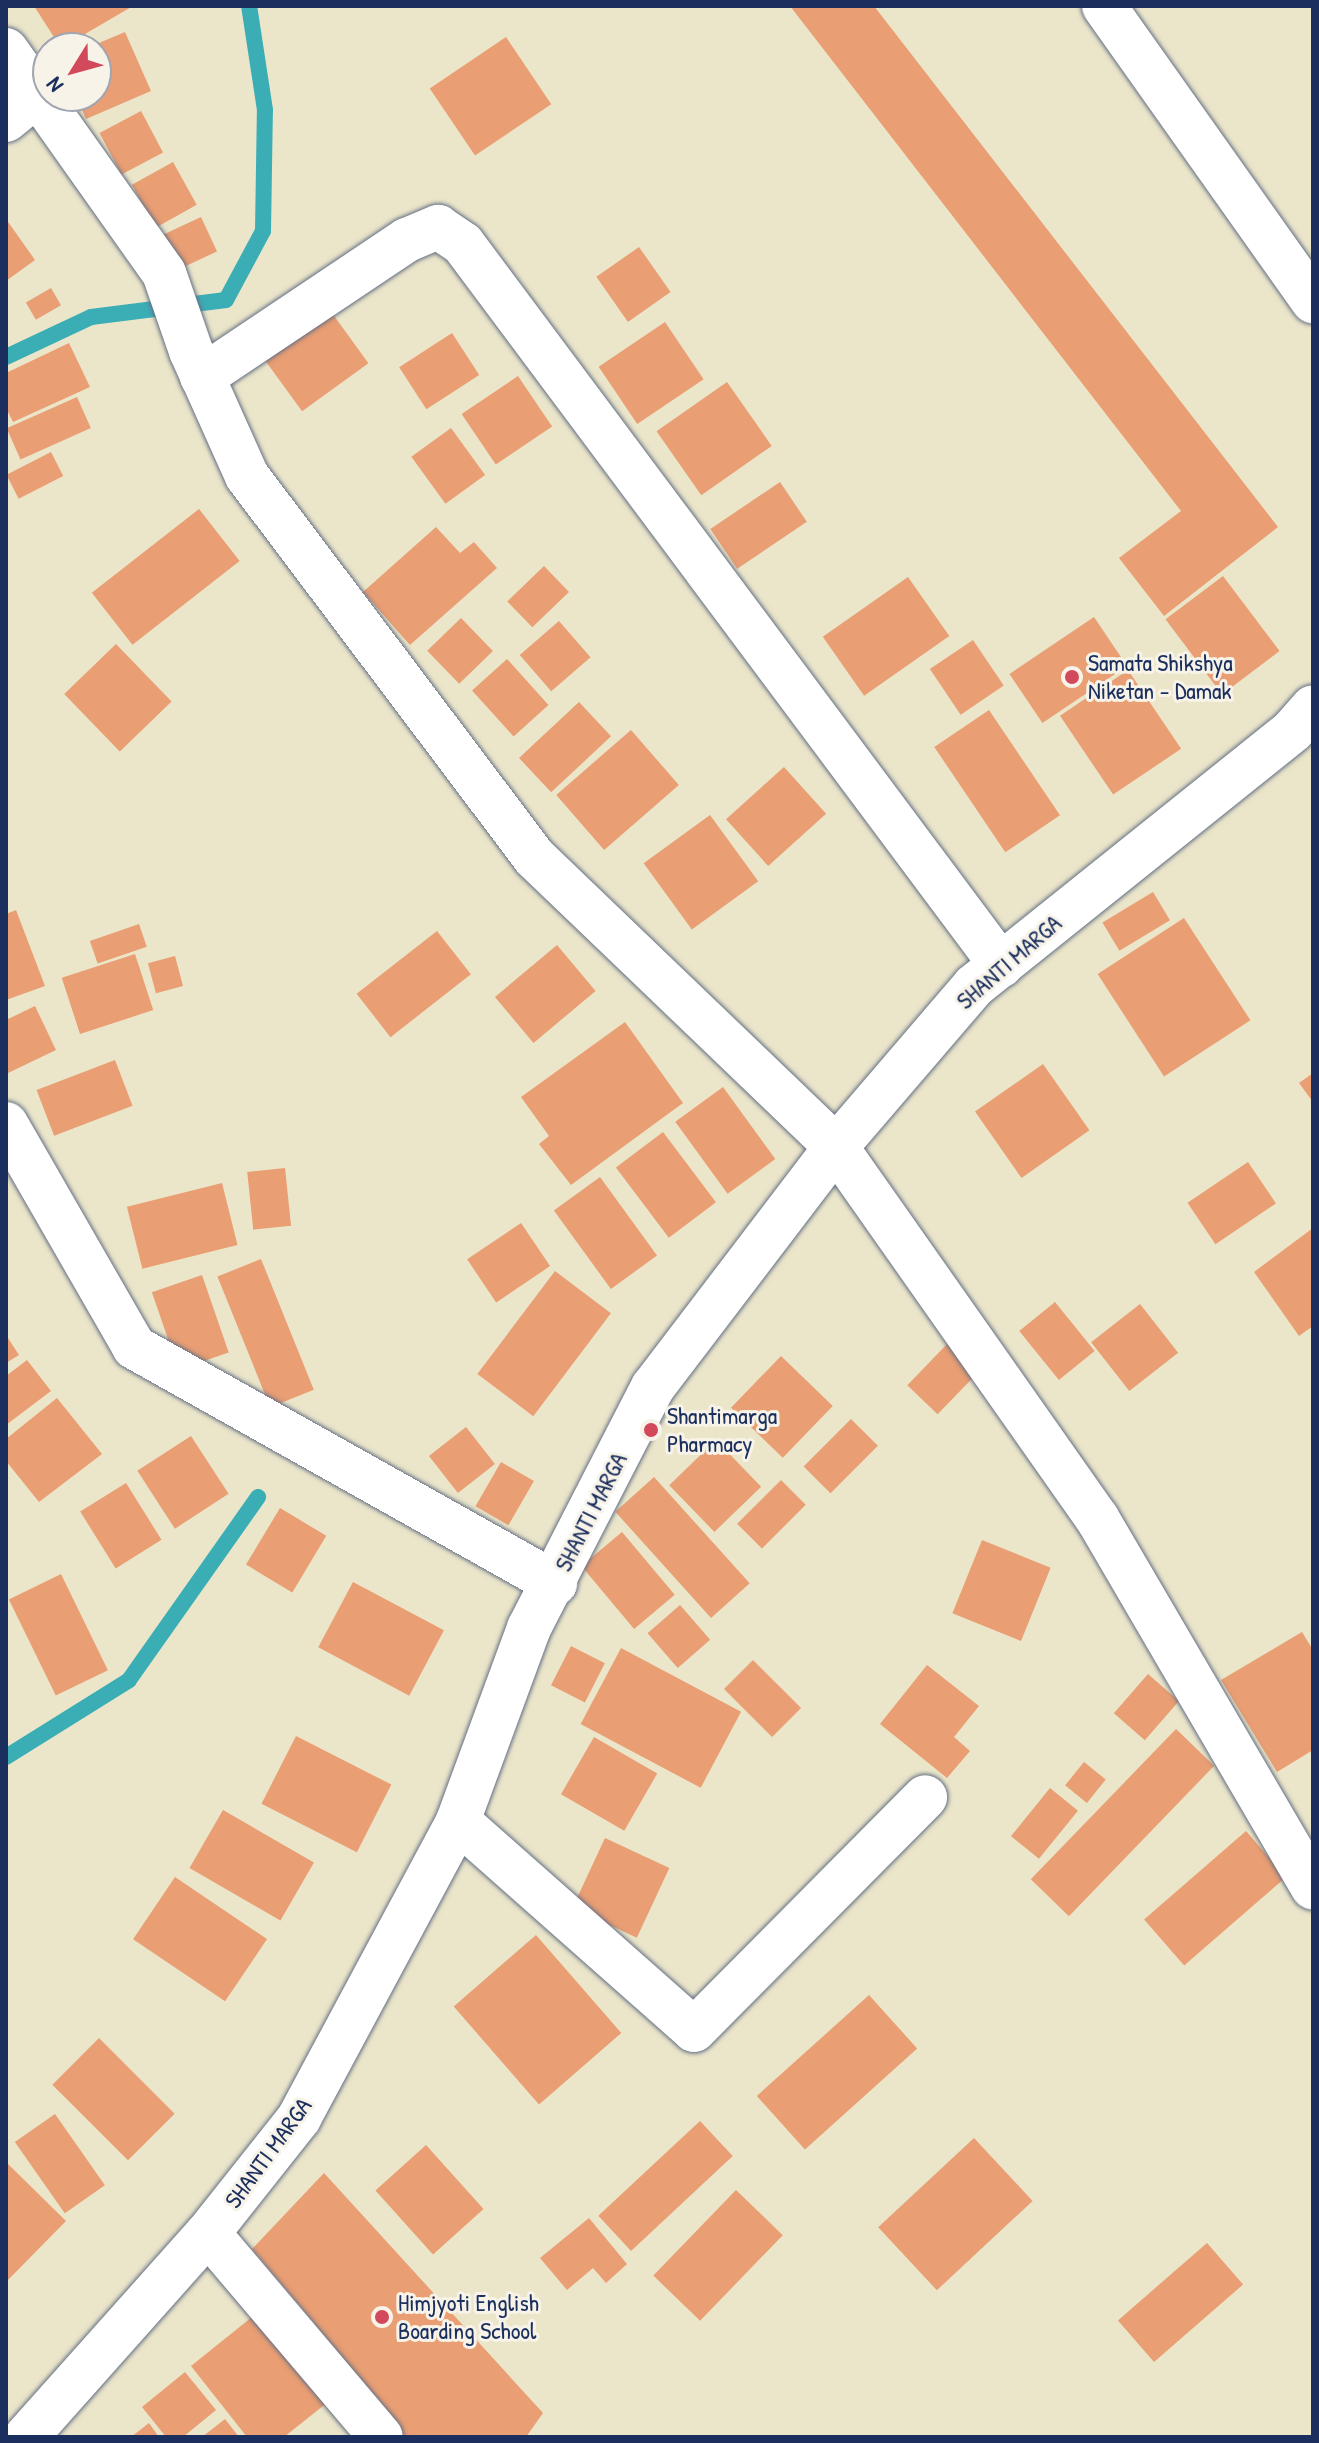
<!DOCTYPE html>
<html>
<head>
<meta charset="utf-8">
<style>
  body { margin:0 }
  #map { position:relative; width:1319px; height:2443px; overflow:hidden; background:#ebe6ca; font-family:"Patrick Hand",sans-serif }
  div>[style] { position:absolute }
  .stream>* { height:16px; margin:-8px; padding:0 8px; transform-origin:8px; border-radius:8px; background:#3badb5 }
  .building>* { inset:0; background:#e99e73; transform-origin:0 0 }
  .roads { filter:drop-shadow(0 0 2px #646f84) drop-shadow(0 0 2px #646f84) }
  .minor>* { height:44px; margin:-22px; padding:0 22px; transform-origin:22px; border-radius:22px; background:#fff }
  .dots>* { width:22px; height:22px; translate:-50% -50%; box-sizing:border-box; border:4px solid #f7f3e8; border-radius:50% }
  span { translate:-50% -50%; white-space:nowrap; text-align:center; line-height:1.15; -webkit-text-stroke:6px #f7f3e8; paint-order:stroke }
  .poi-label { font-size:24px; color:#1b2f5e }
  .left { translate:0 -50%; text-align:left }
  .street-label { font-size:24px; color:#1b2f5e }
  .frame { position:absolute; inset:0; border:8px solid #1b2f5e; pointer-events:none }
  .north { position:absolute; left:32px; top:32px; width:80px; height:80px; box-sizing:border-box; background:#f7f3e8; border:2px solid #9fa5b1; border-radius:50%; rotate:233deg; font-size:22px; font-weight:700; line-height:32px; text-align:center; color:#1b2f5e }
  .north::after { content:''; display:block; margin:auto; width:28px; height:36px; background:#d1495b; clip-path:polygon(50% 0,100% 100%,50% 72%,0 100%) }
</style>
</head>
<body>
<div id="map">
  <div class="stream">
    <div style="left:6px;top:357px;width:94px;rotate:-25.2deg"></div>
    <div style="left:91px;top:317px;width:136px;rotate:-7.2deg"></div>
    <div style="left:226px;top:300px;width:78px;rotate:-61.8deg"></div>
    <div style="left:263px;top:231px;width:121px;rotate:-89.1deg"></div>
    <div style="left:265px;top:110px;width:105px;rotate:-98.7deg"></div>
    <div style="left:6px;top:1757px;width:145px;rotate:-32deg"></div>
    <div style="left:129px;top:1680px;width:224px;rotate:-54.8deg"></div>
  </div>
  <div class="building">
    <div style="clip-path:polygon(34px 6px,133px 6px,61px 48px)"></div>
    <div style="clip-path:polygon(790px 6px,874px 6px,1278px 527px,1164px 616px,1119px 558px,1181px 511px)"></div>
    <div style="clip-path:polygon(125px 32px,151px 91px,86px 119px,76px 96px,96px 96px,96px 48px,87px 48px)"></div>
    <div style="left:506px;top:37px;width:81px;height:92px;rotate:56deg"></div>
    <div style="left:141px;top:111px;width:47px;height:47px;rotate:62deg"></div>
    <div style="left:173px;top:162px;width:49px;height:47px;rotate:61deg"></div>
    <div style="left:201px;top:217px;width:38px;height:45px;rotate:65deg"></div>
    <div style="clip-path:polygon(6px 219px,35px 260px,6px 281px)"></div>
    <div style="left:639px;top:247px;width:55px;height:52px;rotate:55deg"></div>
    <div style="left:51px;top:288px;width:20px;height:29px;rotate:60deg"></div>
    <div style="left:332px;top:313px;width:62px;height:82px;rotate:54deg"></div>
    <div style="left:665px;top:322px;width:69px;height:80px;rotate:56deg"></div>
    <div style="left:452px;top:333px;width:50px;height:63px;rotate:57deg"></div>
    <div style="clip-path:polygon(69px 343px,90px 387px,13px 422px,6px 408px,6px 373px)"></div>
    <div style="left:518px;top:376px;width:61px;height:68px;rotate:56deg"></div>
    <div style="left:727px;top:382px;width:78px;height:86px;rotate:55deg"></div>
    <div style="left:77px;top:397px;width:34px;height:77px;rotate:66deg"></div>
    <div style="left:451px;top:428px;width:58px;height:49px;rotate:54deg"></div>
    <div style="left:51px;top:452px;width:27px;height:50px;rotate:63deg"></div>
    <div style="left:780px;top:482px;width:48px;height:84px;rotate:56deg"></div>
    <div style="left:199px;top:509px;width:66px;height:136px;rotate:52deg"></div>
    <div style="clip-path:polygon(436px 527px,460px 553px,474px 542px,497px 568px,410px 645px,363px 592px)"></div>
    <div style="left:544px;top:566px;width:36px;height:51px;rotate:46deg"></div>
    <div style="left:1223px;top:576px;width:94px;height:72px;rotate:53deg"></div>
    <div style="left:908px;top:577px;width:72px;height:104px;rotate:55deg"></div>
    <div style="left:1094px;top:617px;width:59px;height:102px;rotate:56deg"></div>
    <div style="left:461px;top:618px;width:46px;height:47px;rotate:46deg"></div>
    <div style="left:559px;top:621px;width:48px;height:52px;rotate:49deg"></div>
    <div style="left:973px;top:640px;width:55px;height:52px;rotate:56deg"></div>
    <div style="left:116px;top:644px;width:80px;height:72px;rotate:46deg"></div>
    <div style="left:507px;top:659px;width:62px;height:47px;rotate:48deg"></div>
    <div style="left:1128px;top:670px;width:95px;height:82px;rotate:56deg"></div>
    <div style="left:579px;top:702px;width:47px;height:82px;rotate:47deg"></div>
    <div style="left:989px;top:710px;width:127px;height:66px;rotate:56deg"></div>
    <div style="left:631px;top:730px;width:73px;height:99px;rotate:49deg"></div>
    <div style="left:784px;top:767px;width:63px;height:78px;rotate:48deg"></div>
    <div style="left:710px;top:815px;width:82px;height:82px;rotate:54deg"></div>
    <div style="left:1153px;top:892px;width:33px;height:59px;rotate:59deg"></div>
    <div style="clip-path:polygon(16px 910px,45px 986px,6px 1000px,6px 914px)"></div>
    <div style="left:1184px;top:918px;width:122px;height:103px;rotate:57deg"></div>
    <div style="left:139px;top:924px;width:24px;height:52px;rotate:71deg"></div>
    <div style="left:437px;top:931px;width:55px;height:102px;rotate:52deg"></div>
    <div style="left:557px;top:945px;width:60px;height:81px;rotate:50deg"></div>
    <div style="left:135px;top:954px;width:59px;height:77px;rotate:72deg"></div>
    <div style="left:175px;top:956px;width:31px;height:28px;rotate:75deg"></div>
    <div style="clip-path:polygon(35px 1006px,56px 1050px,6px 1074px,6px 1020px)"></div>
    <div style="clip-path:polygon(625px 1022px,683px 1103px,571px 1185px,539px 1144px,549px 1136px,521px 1097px)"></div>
    <div style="left:115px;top:1060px;width:49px;height:84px;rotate:69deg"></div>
    <div style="left:1043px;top:1064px;width:81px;height:83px;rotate:55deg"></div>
    <div style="clip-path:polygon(1313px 1073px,1313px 1102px,1299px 1083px)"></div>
    <div style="left:723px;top:1087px;width:89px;height:59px;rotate:54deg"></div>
    <div style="left:663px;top:1132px;width:88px;height:59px;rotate:53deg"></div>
    <div style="left:1248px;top:1162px;width:50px;height:73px;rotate:56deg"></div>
    <div style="left:285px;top:1168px;width:58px;height:38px;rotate:84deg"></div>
    <div style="left:600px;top:1177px;width:97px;height:57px;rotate:54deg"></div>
    <div style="left:222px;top:1183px;width:64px;height:98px;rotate:76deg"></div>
    <div style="left:521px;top:1223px;width:52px;height:65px;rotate:56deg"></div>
    <div style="clip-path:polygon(1313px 1228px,1313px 1326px,1299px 1336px,1254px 1272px)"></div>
    <div style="left:261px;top:1259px;width:141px;height:47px;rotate:68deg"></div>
    <div style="left:555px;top:1271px;width:70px;height:129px;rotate:37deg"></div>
    <div style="left:202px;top:1275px;width:82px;height:53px;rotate:71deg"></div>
    <div style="left:1055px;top:1302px;width:63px;height:46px;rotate:51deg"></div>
    <div style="left:1140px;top:1304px;width:62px;height:62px;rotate:52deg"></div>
    <div style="clip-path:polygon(6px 1335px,19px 1355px,6px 1363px)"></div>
    <div style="left:949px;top:1342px;width:42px;height:60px;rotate:44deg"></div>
    <div style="left:781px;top:1356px;width:72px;height:72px;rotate:44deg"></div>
    <div style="clip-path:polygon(27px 1360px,51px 1391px,6px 1425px,6px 1376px)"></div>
    <div style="clip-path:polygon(57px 1398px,102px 1454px,39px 1502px,6px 1461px,6px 1439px)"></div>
    <div style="left:851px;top:1419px;width:38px;height:67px;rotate:45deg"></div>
    <div style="left:466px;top:1427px;width:47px;height:47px;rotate:52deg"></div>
    <div style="left:191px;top:1436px;width:69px;height:64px;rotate:57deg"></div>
    <div style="left:716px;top:1440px;width:65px;height:65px;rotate:46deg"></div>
    <div style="left:501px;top:1462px;width:38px;height:51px;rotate:30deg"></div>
    <div style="left:654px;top:1477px;width:143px;height:52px;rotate:48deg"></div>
    <div style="left:781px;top:1480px;width:35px;height:62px;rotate:45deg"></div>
    <div style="left:126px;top:1483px;width:67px;height:54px;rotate:58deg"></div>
    <div style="left:280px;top:1508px;width:54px;height:66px;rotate:31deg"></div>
    <div style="left:622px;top:1532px;width:82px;height:53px;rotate:50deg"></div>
    <div style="left:982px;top:1540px;width:74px;height:79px;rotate:22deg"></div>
    <div style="left:61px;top:1574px;width:107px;height:58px;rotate:64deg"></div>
    <div style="left:353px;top:1582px;width:103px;height:74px;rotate:28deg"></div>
    <div style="left:680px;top:1605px;width:46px;height:43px;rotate:49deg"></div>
    <div style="clip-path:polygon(1302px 1632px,1313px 1650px,1313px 1750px,1277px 1772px,1221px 1680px)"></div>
    <div style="left:571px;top:1646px;width:38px;height:44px;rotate:27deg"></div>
    <div style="left:621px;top:1648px;width:136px;height:86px;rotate:28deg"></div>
    <div style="left:753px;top:1660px;width:68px;height:41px;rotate:45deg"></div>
    <div style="clip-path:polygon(927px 1665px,979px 1706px,954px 1737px,970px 1751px,947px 1778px,880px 1724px)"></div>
    <div style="left:1148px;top:1674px;width:41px;height:52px;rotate:41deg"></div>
    <div style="left:1176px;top:1729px;width:53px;height:209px;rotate:44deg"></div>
    <div style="left:296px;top:1736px;width:107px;height:76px;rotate:27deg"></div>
    <div style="left:594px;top:1737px;width:73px;height:66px;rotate:30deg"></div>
    <div style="left:1084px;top:1762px;width:28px;height:30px;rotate:39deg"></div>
    <div style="left:1050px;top:1788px;width:36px;height:62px;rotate:39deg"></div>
    <div style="left:223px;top:1810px;width:105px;height:67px;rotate:30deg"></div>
    <div style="left:1246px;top:1831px;width:61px;height:135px;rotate:49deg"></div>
    <div style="left:605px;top:1838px;width:71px;height:77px;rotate:25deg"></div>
    <div style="left:175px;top:1877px;width:111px;height:75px;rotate:34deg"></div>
    <div style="left:536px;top:1935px;width:130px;height:109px;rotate:49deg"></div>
    <div style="left:869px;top:1995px;width:72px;height:151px;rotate:48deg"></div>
    <div style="left:99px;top:2038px;width:107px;height:66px;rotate:45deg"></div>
    <div style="left:55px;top:2114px;width:87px;height:49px;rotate:55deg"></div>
    <div style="left:700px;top:2121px;width:48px;height:139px;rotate:47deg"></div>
    <div style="left:974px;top:2138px;width:86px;height:131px;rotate:47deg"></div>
    <div style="left:426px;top:2145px;width:86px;height:68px;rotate:48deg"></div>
    <div style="clip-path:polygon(6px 2162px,66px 2221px,6px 2282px)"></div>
    <div style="clip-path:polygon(324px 2173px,543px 2413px,526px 2437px,401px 2437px,365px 2384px,252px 2249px)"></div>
    <div style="left:736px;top:2190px;width:65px;height:119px;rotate:44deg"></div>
    <div style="clip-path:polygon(589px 2218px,627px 2264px,606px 2283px,593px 2268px,567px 2290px,540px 2258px)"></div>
    <div style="left:1207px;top:2243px;width:55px;height:118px;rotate:49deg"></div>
    <div style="clip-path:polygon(257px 2313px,328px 2402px,284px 2437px,247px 2437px,191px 2366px)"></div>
    <div style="clip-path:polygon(185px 2372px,216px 2410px,183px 2437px,166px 2437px,142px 2407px)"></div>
    <div style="clip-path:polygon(225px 2419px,239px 2437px,202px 2437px)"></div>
    <div style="clip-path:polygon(149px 2423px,159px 2437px,131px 2437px)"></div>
  </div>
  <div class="roads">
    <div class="minor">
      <div style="left:1104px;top:6px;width:362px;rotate:54.7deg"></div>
      <div style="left:6px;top:50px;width:273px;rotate:54.7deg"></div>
      <div style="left:164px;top:273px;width:83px;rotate:70.9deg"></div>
      <div style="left:191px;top:351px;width:137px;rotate:65.9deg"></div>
      <div style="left:247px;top:476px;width:477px;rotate:53deg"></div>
      <div style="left:534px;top:857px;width:419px;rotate:43.8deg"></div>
      <div style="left:836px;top:1147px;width:454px;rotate:54.9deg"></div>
      <div style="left:1097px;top:1518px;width:428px;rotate:59.7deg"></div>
      <div style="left:6px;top:120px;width:43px;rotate:-39.3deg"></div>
      <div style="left:202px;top:377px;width:247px;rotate:-33.8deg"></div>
      <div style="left:407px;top:240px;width:34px;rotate:-23deg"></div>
      <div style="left:438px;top:227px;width:30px;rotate:34deg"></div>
      <div style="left:463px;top:244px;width:900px;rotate:53.27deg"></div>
      <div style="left:6px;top:1124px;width:257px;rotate:60.1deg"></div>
      <div style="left:134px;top:1347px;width:483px;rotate:29.3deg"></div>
      <div style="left:458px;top:1821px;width:315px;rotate:41.5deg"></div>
      <div style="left:694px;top:2030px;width:328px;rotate:-45.2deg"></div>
      <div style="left:208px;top:2233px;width:267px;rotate:49.7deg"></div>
      <div style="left:26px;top:2437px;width:273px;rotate:-48.3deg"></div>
      <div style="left:208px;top:2233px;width:147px;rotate:-51.6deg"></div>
      <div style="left:299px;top:2118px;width:337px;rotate:-61.8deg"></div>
      <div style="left:458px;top:1821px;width:206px;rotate:-69.8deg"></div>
      <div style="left:529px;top:1628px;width:271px;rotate:-62.8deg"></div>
      <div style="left:653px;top:1387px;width:302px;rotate:-52.7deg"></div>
      <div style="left:836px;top:1147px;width:212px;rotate:-49.4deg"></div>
      <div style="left:974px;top:986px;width:409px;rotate:-38.7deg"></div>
      <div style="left:1293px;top:730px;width:30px;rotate:-49deg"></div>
    </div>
  </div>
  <div class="dots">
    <div style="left:1072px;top:677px;background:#d1495b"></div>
    <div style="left:651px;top:1430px;background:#d1495b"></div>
    <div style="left:382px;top:2317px;background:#d1495b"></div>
  </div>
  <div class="poi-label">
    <span class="left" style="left:1088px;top:677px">Samata Shikshya<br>Niketan - Damak</span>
    <span class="left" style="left:667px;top:1430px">Shantimarga<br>Pharmacy</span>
    <span class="left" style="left:398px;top:2317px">Himjyoti English<br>Boarding School</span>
  </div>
  <div class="street-label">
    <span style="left:1009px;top:962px;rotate:-41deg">SHANTI MARGA</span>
    <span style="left:591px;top:1512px;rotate:-63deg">SHANTI MARGA</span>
    <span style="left:268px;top:2153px;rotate:-54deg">SHANTI MARGA</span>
  </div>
  <div class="frame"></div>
  <div class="north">N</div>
</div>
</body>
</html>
